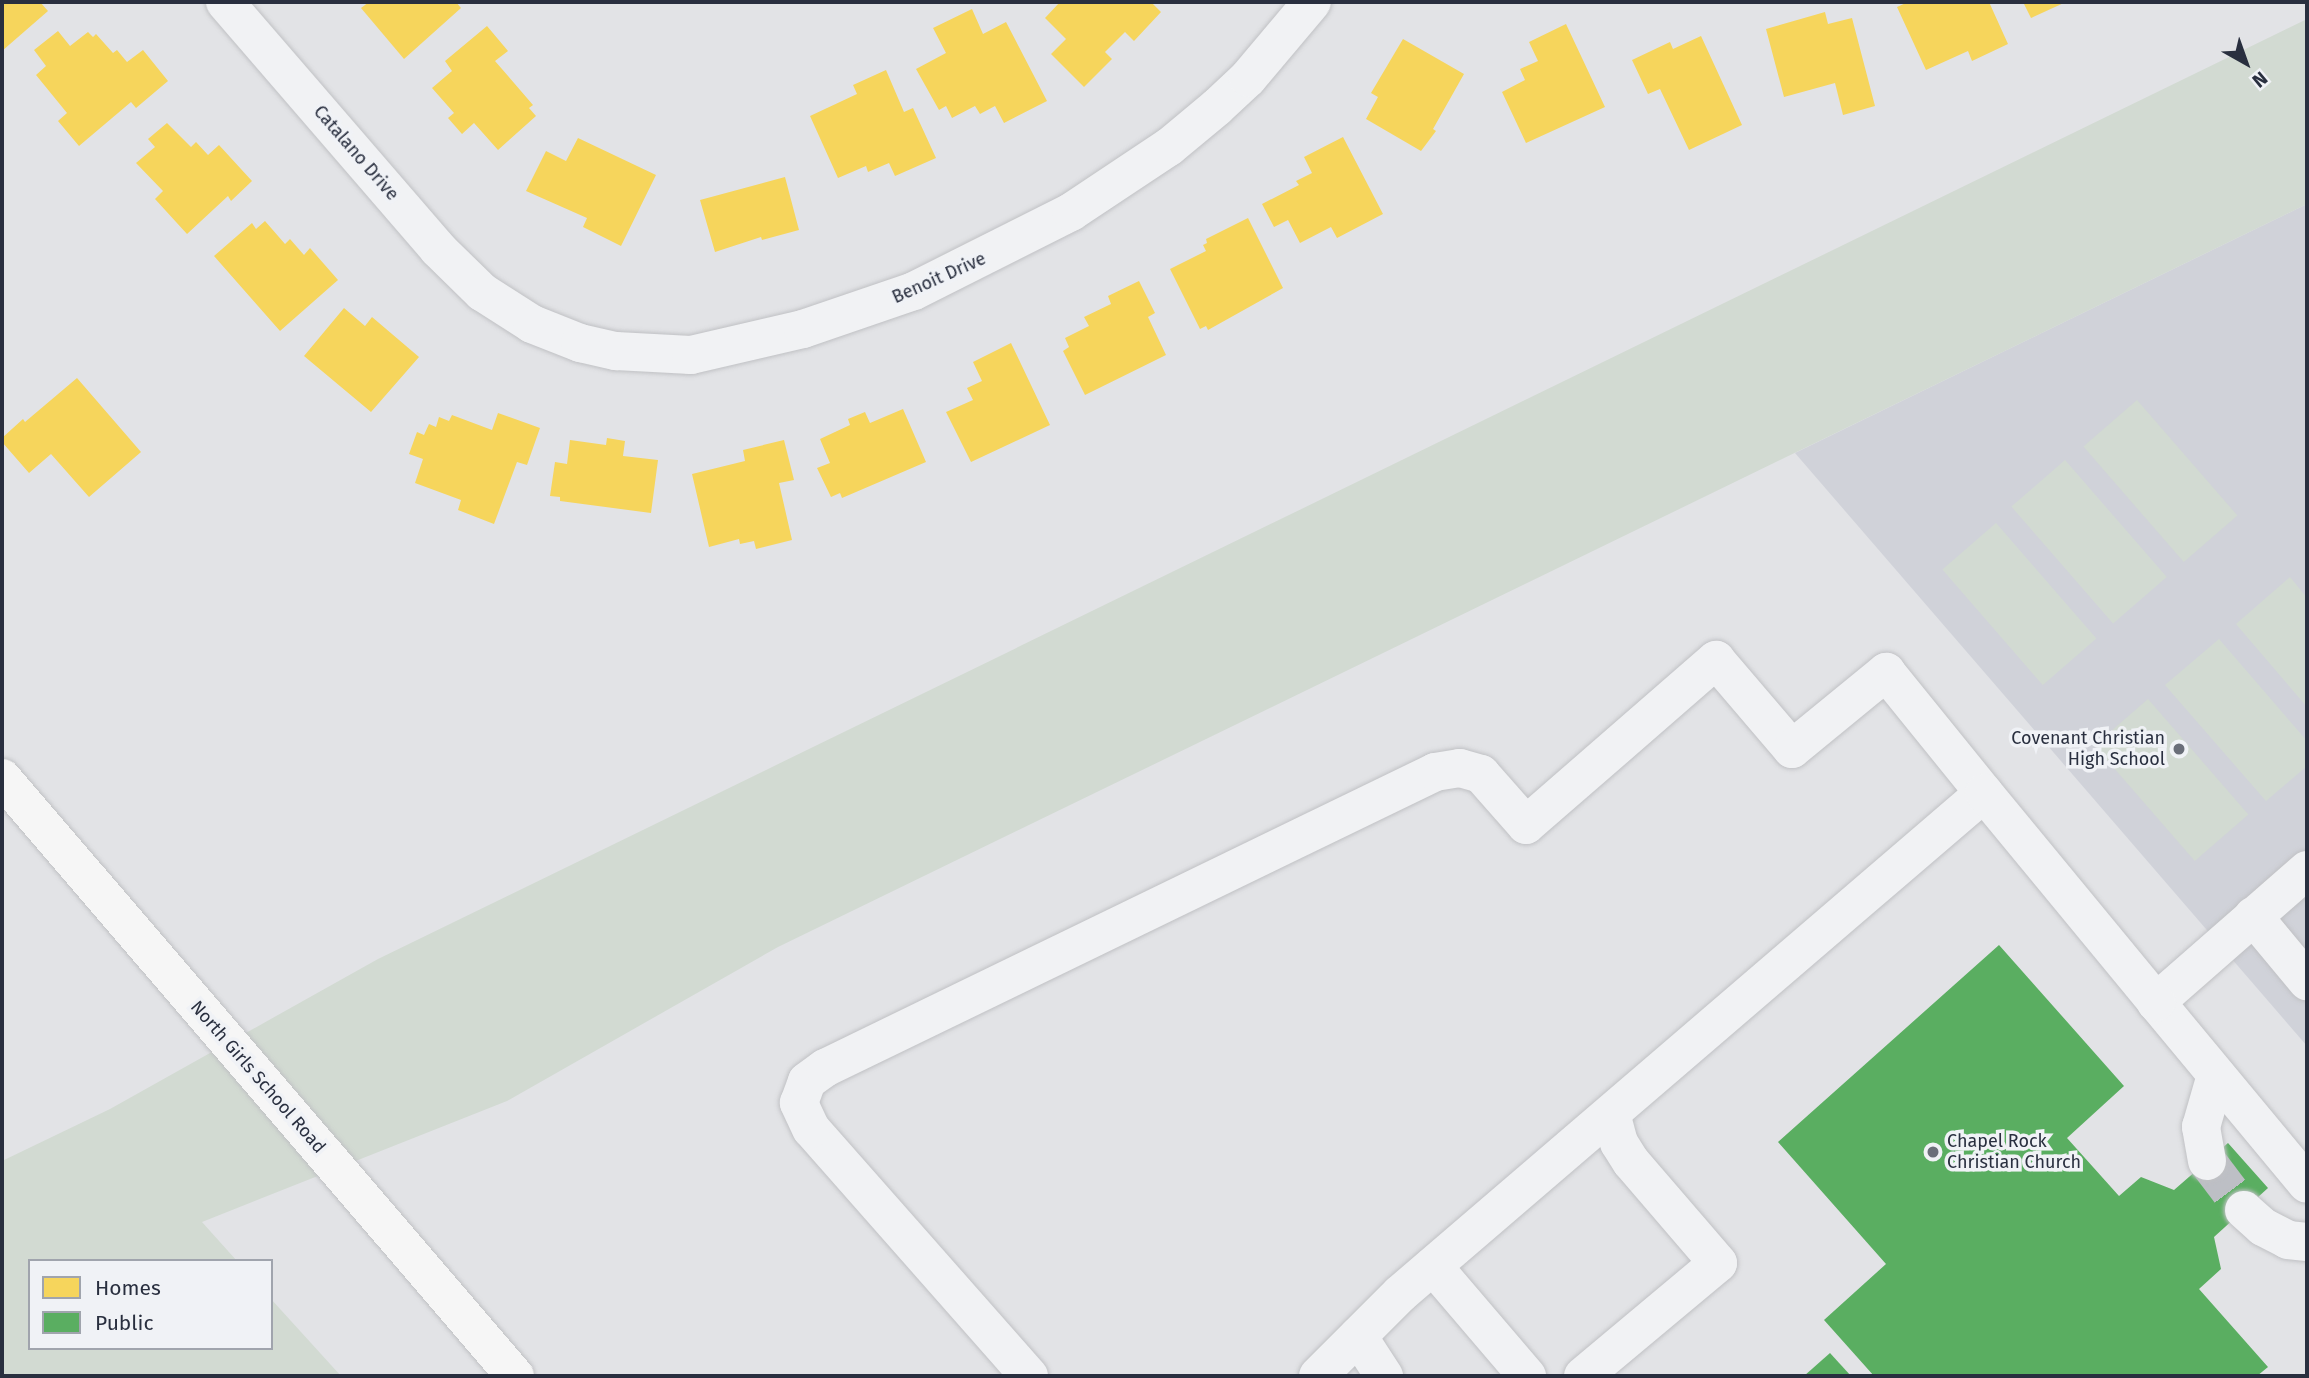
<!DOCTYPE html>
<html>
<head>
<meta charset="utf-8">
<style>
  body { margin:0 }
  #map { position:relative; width:2309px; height:1378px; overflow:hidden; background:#e2e3e6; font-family:"Fira Sans",sans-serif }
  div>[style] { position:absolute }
  .built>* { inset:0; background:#d0d2d9 }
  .green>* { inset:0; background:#d2dad2; transform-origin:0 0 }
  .homes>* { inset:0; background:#f6d55c }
  .public>* { inset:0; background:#5aae61 }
  .minor-tunnel>* { height:38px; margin-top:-19px; transform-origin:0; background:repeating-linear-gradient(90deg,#bdbfc5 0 38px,transparent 0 57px) }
  .roads { filter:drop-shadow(0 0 2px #c0c1c4) drop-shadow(0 0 2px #c0c1c4) }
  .minor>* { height:38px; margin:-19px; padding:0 19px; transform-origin:19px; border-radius:19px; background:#f1f2f4 }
  .major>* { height:38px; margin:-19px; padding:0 19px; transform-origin:19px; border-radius:19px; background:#f6f6f6 }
  .dots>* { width:19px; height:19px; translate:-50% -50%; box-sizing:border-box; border:4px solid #f0f2f6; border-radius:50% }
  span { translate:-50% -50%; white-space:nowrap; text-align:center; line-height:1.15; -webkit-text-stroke:7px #f0f2f6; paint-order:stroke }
  .street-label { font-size:18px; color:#292f3f }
  .poi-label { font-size:18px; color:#292f3f }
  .right { translate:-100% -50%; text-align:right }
  .left { translate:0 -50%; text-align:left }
  .frame { position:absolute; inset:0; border:4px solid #292f3f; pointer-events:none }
  .legend { position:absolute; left:28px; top:1259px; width:245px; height:91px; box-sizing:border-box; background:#f0f2f6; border:2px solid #a0a4ad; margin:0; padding:9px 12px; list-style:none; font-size:21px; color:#292f3f }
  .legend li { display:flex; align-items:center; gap:14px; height:35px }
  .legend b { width:35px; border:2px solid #a0a4ad }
  .north { position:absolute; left:2211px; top:28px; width:70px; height:70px; -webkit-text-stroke:5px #f0f2f6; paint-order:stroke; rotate:140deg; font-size:19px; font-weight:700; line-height:28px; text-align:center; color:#292f3f }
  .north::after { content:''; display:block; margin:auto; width:24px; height:32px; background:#292f3f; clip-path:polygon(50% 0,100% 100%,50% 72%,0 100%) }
</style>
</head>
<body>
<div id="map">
  <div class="built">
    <div style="clip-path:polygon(2307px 204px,2307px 1046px,1795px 453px)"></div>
  </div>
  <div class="green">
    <div style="clip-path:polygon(2307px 19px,2307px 204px,778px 947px,507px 1101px,202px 1222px,237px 1261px,30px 1261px,30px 1348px,271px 1348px,271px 1299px,341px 1376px,2px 1376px,2px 1161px,110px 1109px,378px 959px)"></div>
    <div style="left:2137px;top:400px;width:153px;height:71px;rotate:49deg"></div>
    <div style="left:2065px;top:460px;width:155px;height:71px;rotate:49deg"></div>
    <div style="left:1996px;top:523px;width:153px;height:71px;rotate:49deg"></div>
    <div style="clip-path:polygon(2290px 577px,2307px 598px,2307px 707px,2236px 624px)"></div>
    <div style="clip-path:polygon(2219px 639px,2307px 741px,2307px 766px,2266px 801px,2165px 685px)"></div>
    <div style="left:2148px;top:699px;width:153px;height:71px;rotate:49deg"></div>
  </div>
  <div class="homes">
    <div style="clip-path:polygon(2px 2px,40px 2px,48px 11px,2px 51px)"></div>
    <div style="clip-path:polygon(369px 2px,456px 2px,461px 8px,404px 59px,361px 8px)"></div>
    <div style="clip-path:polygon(1060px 2px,1151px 2px,1161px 12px,1134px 41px,1125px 32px,1105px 52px,1112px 59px,1084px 87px,1051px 54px,1066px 39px,1045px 18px)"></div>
    <div style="clip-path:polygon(1908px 2px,1989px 2px,2008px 44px,1972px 61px,1968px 51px,1926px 70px,1897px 7px)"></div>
    <div style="clip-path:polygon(2023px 2px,2066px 2px,2031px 18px)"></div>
    <div style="clip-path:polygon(972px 9px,983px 34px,1006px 22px,1047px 101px,1004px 123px,995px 106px,980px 114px,975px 106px,952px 118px,946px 106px,939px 110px,916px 69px,946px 53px,933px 28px)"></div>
    <div style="clip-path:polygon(1825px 12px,1828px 24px,1852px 18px,1875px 106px,1843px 115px,1835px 83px,1784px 97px,1766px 29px)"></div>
    <div style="clip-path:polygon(1566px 24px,1605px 107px,1526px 143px,1502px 92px,1525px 80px,1520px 69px,1538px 61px,1529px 42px)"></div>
    <div style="clip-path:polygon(487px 26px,508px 51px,495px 61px,533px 105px,529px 108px,536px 116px,498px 150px,474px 123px,462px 134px,448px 118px,454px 113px,432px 88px,452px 71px,445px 61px)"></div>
    <div style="clip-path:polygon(58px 31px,70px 46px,88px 32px,93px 37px,96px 34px,113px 53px,117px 50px,127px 62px,143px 50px,168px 81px,136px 108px,131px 102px,79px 146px,58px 121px,67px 113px,36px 75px,46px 66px,34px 50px)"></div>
    <div style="clip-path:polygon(1701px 36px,1742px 125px,1689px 150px,1660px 89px,1648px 94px,1632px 60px,1670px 42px,1673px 49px)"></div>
    <div style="clip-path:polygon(1403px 39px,1464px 74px,1433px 129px,1436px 131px,1421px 151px,1366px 119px,1378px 97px,1371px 93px)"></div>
    <div style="clip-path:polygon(886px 70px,904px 112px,913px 108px,936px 158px,895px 176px,889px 163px,868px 172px,866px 166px,838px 178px,810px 116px,857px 94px,853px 85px)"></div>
    <div style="clip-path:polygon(167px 123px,191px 147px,196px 142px,208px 155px,219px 145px,252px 181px,231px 201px,228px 196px,187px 234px,155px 199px,163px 191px,136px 163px,155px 147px,148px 139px)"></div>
    <div style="clip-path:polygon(1343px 137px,1383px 214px,1337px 238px,1331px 227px,1300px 243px,1288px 220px,1274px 227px,1262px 204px,1299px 185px,1296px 181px,1312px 173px,1304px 157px)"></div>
    <div style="clip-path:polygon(578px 138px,656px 175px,621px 246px,583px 227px,587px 218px,526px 191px,546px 151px,566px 161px)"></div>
    <div style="clip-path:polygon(785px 177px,799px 230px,762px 240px,761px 237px,715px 252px,700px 200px)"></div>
    <div style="clip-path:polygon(1248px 218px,1283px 288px,1208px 330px,1206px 326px,1200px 329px,1170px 269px,1206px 251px,1203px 245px,1207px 243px,1206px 239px)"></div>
    <div style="clip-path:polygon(265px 221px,285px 244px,290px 239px,304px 255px,310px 248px,338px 280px,280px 331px,214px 256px,252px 223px,256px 229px)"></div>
    <div style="clip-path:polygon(1139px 281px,1155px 313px,1148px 317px,1166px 355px,1085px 395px,1063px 351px,1069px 347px,1065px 338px,1089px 326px,1084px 317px,1111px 304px,1108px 296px)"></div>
    <div style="clip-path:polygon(344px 308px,365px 326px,372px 317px,419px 357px,371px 412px,304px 356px)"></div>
    <div style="clip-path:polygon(1011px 343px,1050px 425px,971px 462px,946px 412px,973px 400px,967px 388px,982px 381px,973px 362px)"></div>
    <div style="clip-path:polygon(77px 378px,141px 452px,89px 497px,51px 454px,29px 473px,2px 442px,2px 438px,23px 419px,25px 422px)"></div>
    <div style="clip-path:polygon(903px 409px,926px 462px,842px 498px,840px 493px,831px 497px,817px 468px,830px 463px,820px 439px,850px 425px,848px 419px,865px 412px,870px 423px)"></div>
    <div style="clip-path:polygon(498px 413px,540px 428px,527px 465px,517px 462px,494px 524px,458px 510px,461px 500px,415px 483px,423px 459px,409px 454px,417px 432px,424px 435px,429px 424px,436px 427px,439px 417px,449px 421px,452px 415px,492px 430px)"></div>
    <div style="clip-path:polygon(607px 438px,625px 441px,623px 456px,658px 460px,651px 513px,560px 501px,560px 497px,550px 496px,555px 462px,567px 464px,570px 440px,606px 445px)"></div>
    <div style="clip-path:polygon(784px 440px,794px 480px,779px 483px,792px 540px,756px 549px,754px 541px,740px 544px,739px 539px,709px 547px,692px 474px,745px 461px,743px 450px)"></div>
  </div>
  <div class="public">
    <div style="clip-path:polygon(1999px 945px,2124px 1086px,2067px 1138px,2119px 1196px,2141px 1177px,2174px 1190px,2228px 1143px,2268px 1188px,2214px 1237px,2221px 1269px,2199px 1289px,2268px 1367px,2257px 1376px,1874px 1376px,1824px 1320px,1886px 1264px,1778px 1142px)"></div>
    <div style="clip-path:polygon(1830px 1353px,1851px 1376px,1804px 1376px)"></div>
  </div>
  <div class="minor-tunnel">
    <div style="left:2207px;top:1161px;width:61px;rotate:52.9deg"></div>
  </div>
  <div class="roads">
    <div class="minor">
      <div style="left:225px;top:2px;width:326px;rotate:49.2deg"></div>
      <div style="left:438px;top:249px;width:62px;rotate:44.3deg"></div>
      <div style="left:482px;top:292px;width:59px;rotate:32.6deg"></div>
      <div style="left:532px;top:324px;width:52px;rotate:21.6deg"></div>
      <div style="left:580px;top:343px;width:37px;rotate:13deg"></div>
      <div style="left:616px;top:351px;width:75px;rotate:3.1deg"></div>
      <div style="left:691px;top:355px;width:115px;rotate:-13.1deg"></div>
      <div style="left:803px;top:329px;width:117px;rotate:-18.9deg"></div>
      <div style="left:914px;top:291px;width:176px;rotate:-26.7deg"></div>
      <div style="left:1071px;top:212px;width:118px;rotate:-33.6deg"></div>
      <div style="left:1169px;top:147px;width:62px;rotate:-39.8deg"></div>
      <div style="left:1217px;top:107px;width:42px;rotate:-43.1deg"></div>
      <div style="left:1248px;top:78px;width:99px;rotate:-49.9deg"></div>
      <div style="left:2307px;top:870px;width:201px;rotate:138.8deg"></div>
      <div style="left:2156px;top:1002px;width:236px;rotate:50.3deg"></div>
      <div style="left:2253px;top:916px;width:85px;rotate:50.3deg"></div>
      <div style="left:2207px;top:1161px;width:35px;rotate:-100deg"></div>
      <div style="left:2201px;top:1127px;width:54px;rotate:-73.9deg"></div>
      <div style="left:2244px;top:1210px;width:25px;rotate:42deg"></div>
      <div style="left:2263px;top:1227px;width:28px;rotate:27deg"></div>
      <div style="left:2288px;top:1240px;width:19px;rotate:6deg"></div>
      <div style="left:1433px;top:1266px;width:145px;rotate:49.5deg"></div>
      <div style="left:1358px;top:1336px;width:48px;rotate:57deg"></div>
      <div style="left:1029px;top:1376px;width:329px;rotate:-131.4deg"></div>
      <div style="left:811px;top:1129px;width:29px;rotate:-115deg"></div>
      <div style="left:799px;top:1103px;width:23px;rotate:-70deg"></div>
      <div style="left:807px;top:1081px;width:22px;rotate:-36deg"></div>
      <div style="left:825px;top:1068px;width:678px;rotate:-25.88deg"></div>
      <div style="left:1435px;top:772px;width:25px;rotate:-9deg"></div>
      <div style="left:1460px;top:768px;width:22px;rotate:16deg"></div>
      <div style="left:1481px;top:774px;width:68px;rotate:48.6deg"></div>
      <div style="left:1526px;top:825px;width:252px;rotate:-41deg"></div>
      <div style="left:1716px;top:660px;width:117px;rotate:49.5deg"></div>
      <div style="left:1792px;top:749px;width:122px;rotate:-39.3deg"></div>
      <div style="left:1886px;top:672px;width:156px;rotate:51deg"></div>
      <div style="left:1318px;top:1376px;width:116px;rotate:-45deg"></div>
      <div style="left:1400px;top:1294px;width:769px;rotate:-40.63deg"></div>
      <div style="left:1984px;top:793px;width:271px;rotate:50.5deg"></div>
      <div style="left:1583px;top:1376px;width:176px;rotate:-39.9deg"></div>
      <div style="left:1718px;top:1263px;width:133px;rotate:-130.7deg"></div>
      <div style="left:1631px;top:1162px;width:22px;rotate:-122deg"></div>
      <div style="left:1619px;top:1143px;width:30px;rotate:-105deg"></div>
    </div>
    <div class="major">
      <div style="left:2px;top:778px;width:788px;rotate:49.38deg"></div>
    </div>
  </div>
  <div class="dots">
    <div style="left:2179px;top:749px;background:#6a6e79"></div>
    <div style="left:1933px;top:1152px;background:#6a6e79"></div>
  </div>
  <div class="street-label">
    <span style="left:356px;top:153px;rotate:49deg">Catalano Drive</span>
    <span style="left:939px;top:278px;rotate:-24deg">Benoit Drive</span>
    <span style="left:258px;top:1077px;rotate:49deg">North Girls School Road</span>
  </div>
  <div class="poi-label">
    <span class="right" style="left:2165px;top:749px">Covenant Christian<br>High School</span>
    <span class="left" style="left:1947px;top:1152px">Chapel Rock<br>Christian Church</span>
  </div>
  <div class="frame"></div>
  <ul class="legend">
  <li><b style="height:19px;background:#f6d55c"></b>Homes</li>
  <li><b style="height:19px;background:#5aae61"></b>Public</li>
  </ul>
  <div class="north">N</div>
</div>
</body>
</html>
